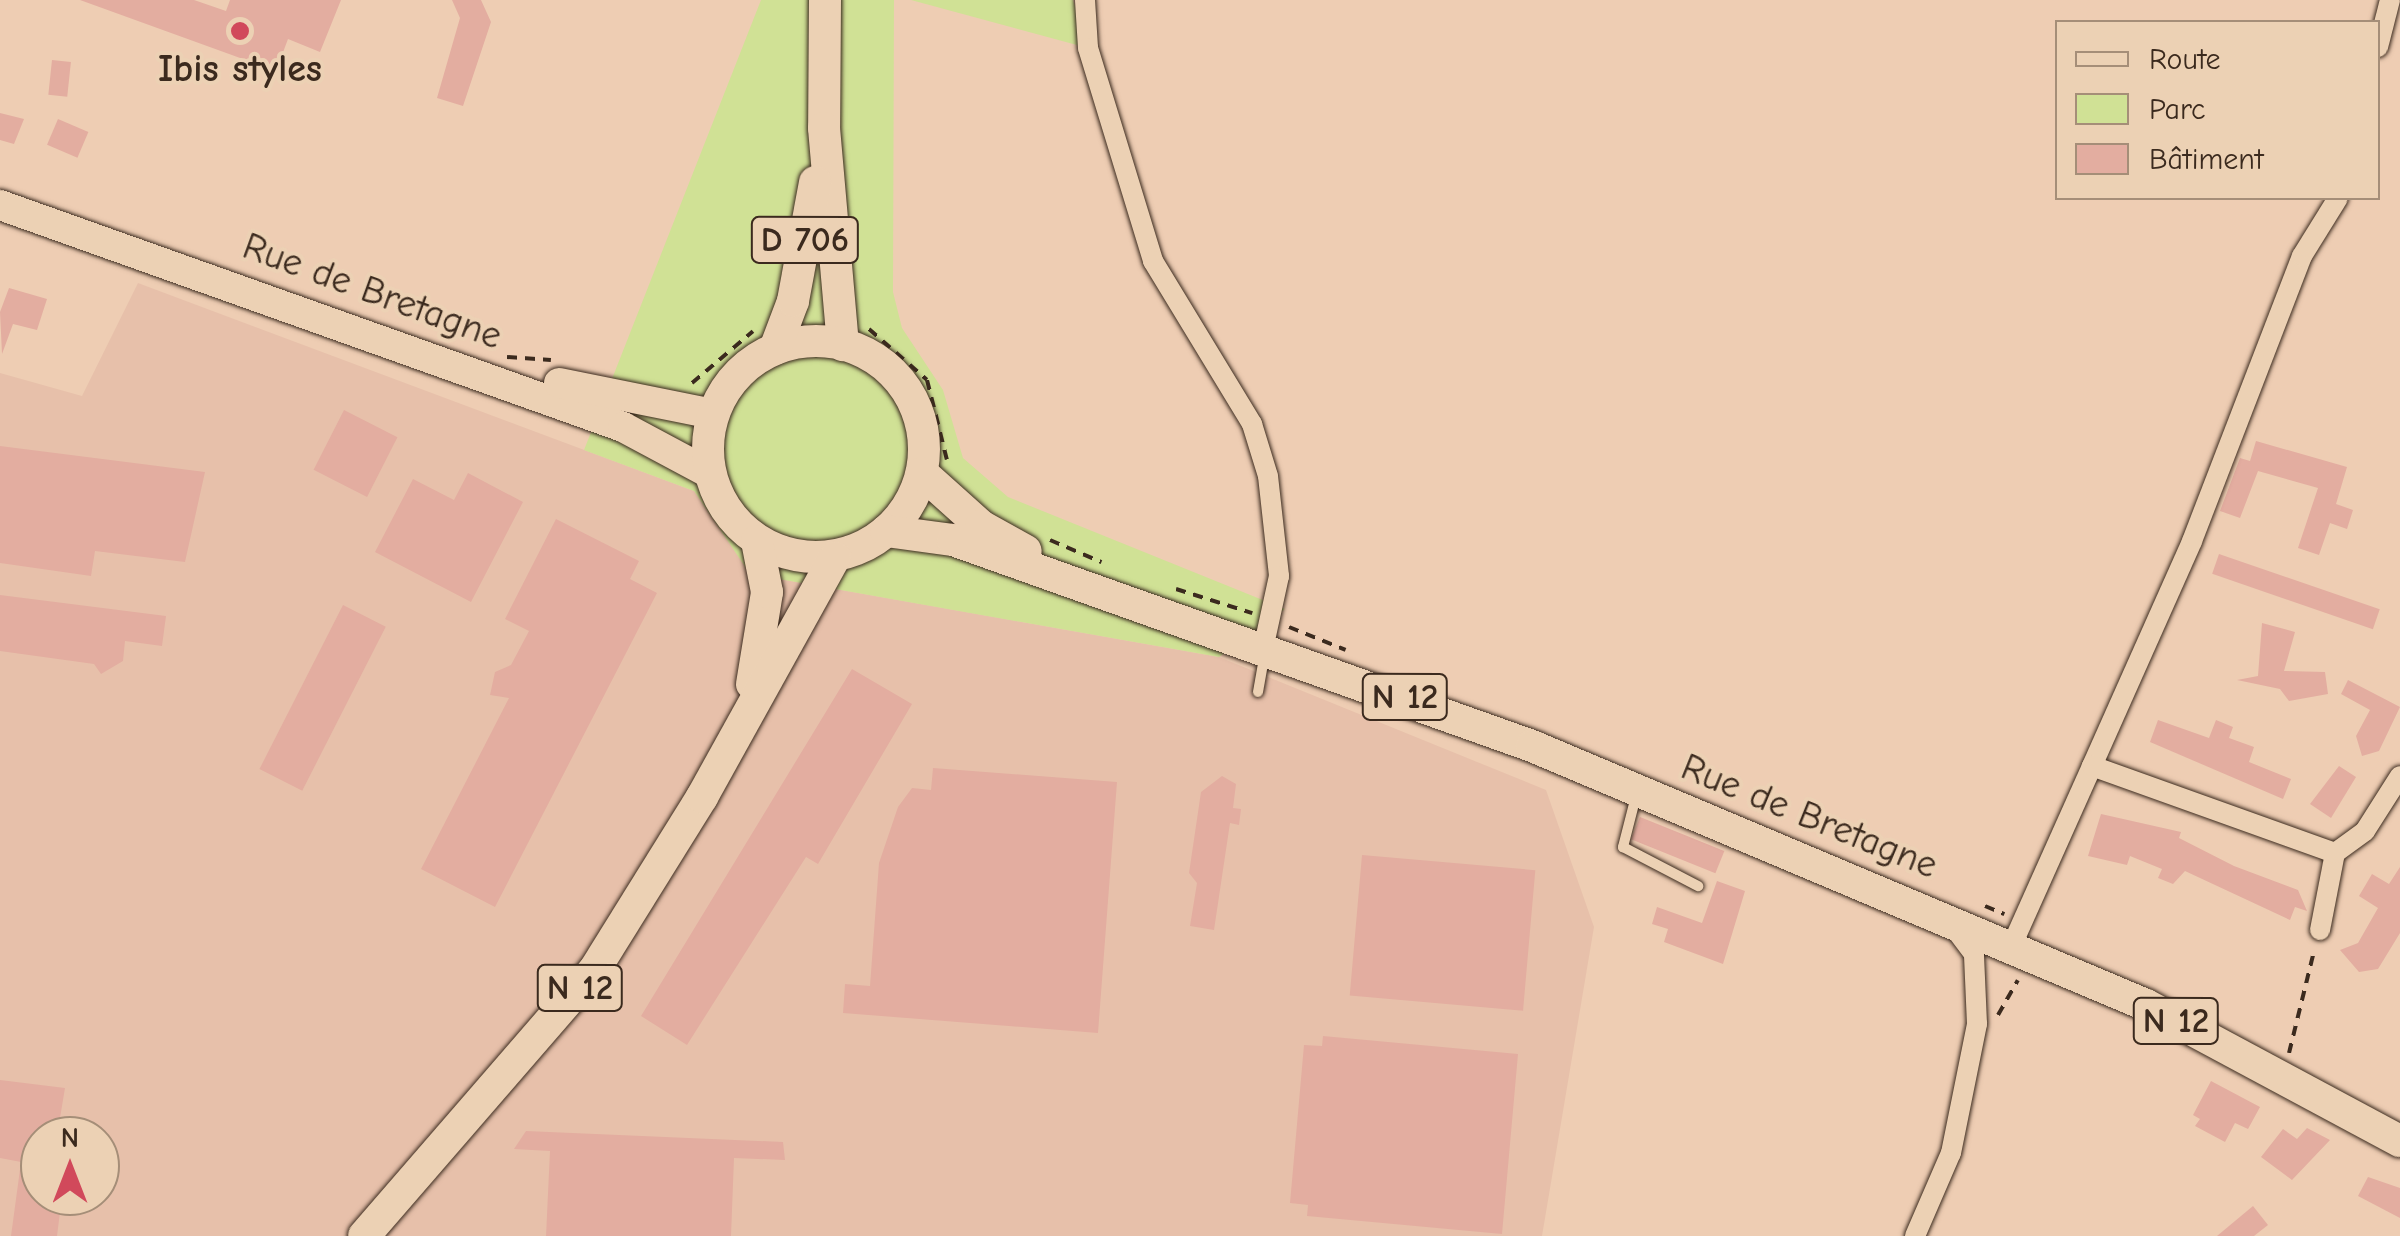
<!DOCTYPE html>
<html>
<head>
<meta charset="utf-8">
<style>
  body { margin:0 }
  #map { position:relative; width:2400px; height:1236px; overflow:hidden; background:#eecdb3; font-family:"Comic Neue",sans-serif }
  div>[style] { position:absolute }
  .built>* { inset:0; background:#e7c0aa }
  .green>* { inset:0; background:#d0e195 }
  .building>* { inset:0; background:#e3ada0; transform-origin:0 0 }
  .path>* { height:4px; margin-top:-2px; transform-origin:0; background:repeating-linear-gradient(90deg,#3b2a1e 0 10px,transparent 0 18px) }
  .roads { filter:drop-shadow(0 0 2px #3b2a1e) drop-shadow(0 0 2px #3b2a1e) }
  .service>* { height:10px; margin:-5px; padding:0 5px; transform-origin:5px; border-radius:5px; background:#ecd1b4 }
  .minor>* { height:20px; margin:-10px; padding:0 10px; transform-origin:10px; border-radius:10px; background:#ecd1b4 }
  .secondary>* { height:30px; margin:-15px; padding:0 15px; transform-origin:15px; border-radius:15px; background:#ecd1b4 }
  .primary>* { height:32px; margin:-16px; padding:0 16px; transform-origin:16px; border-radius:16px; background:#ecd1b4 }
  .primary>.ring { margin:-16px; padding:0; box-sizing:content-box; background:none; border:32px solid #ecd1b4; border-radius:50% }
  .dots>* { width:28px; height:28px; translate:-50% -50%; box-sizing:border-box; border:5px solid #ecd1b4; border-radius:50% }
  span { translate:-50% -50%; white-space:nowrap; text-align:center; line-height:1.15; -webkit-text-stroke:8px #ecd1b4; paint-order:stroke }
  .shield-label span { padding:2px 8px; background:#ecd1b4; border:2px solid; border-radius:8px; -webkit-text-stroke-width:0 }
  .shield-label { font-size:35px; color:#3b2a1e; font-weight:700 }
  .poi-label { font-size:38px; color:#3b2a1e; font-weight:700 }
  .street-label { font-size:38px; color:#3b2a1e }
  .legend { position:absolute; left:2055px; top:20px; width:325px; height:180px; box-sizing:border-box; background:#ecd1b4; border:2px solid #a58e78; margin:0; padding:12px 18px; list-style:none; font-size:30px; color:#3b2a1e }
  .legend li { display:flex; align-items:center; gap:20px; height:50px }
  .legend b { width:50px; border:2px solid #a58e78 }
  .north { position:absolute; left:20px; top:1116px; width:100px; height:100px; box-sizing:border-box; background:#ecd1b4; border:2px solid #a58e78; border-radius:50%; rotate:0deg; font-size:28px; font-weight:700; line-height:40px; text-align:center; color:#3b2a1e }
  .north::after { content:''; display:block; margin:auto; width:35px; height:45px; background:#d1495b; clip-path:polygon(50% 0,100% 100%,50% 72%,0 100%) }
</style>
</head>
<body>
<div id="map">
  <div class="built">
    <div style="clip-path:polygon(evenodd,138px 283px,694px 491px,751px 574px,1219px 657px,1546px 790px,1594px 927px,1542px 1236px,0 1236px,0 373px,82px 396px,138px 283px,40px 1136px,100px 1136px,100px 1196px,40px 1196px,40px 1136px)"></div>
  </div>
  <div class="green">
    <div style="clip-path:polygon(761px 0,894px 0,893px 292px,902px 328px,943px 390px,963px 458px,1008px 497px,1285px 609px,1219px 657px,750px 574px,694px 491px,584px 450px)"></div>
    <div style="clip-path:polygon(911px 0,1073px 0,1088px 48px)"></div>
  </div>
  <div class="building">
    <div style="clip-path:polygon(80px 0,194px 0,226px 11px,230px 0,341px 0,320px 52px,288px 39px,276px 71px)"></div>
    <div style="clip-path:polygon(452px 0,481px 0,491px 22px,463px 106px,437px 98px,460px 18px)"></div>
    <div style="left:52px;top:60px;width:19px;height:35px;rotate:6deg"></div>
    <div style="clip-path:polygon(0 113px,24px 119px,14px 144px,0 140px)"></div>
    <div style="left:58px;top:119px;width:33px;height:28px;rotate:23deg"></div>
    <div style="clip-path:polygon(9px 288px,47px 299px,37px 330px,13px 324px,2px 354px,0 312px)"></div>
    <div style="left:344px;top:410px;width:60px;height:67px;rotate:27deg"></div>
    <div style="clip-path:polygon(2256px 441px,2347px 467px,2336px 504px,2353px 510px,2347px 529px,2330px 523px,2319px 555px,2298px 548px,2318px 488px,2258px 471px,2240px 518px,2220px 511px,2240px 458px,2250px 461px)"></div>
    <div style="clip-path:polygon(0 446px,205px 472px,185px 562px,95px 551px,91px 576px,0 563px)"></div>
    <div style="clip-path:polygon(468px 473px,523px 502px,471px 602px,375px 552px,413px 479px,454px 500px)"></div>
    <div style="clip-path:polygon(556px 519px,639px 561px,630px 579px,657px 593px,495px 907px,421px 869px,509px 698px,490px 695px,495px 672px,511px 665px,529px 631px,505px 619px)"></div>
    <div style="left:2219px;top:554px;width:170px;height:21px;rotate:19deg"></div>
    <div style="clip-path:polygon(0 595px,166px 616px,162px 646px,125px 641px,123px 661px,101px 674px,94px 664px,0 651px)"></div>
    <div style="left:343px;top:605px;width:48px;height:184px;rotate:27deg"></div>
    <div style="clip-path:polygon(2262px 623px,2295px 632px,2284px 671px,2325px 672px,2328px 694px,2289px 701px,2280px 689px,2237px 680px,2258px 676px)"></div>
    <div style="clip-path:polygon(852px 669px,912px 704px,818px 864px,806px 857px,687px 1045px,641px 1016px)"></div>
    <div style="clip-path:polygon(2348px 680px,2400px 707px,2379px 751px,2362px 756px,2356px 736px,2370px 710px,2341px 694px)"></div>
    <div style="clip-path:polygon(2158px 720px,2209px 738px,2216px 720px,2233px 727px,2229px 738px,2254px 747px,2249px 762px,2291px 779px,2283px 799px,2150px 742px)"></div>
    <div style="clip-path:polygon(2339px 766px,2356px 777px,2331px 818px,2310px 804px)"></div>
    <div style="clip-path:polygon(933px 768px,1117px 782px,1098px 1033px,843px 1013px,845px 984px,870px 986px,879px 863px,898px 807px,912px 788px,931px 790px)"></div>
    <div style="clip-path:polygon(1222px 776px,1236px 784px,1233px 808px,1241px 809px,1239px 825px,1230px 823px,1214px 930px,1190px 926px,1197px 883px,1189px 873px,1201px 792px)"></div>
    <div style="clip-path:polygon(2101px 814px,2181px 832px,2179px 838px,2234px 866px,2298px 890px,2307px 911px,2295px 907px,2290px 920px,2185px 871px,2173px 884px,2158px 878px,2162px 869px,2130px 856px,2127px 865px,2088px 856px)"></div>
    <div style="left:1640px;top:817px;width:91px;height:24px;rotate:22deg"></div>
    <div style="left:1362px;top:855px;width:174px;height:141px;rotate:5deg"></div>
    <div style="clip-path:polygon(2400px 867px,2400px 933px,2378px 969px,2359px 972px,2340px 950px,2358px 943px,2378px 908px,2359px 896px,2372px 874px,2389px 884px)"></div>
    <div style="clip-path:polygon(1717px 881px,1745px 891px,1723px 964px,1664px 942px,1668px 929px,1652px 924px,1657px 907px,1702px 923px)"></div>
    <div style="clip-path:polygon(1323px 1036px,1518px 1054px,1502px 1234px,1307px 1216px,1308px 1205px,1290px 1203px,1304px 1045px,1322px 1046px)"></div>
    <div style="clip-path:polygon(0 1080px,65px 1088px,57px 1136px,40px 1136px,40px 1196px,62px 1196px,57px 1236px,11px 1236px,21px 1162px,0 1158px)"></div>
    <div style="clip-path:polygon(2211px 1081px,2260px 1107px,2248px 1129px,2235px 1123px,2225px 1142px,2195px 1126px,2200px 1119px,2193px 1115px)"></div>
    <div style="clip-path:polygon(2307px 1128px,2330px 1140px,2292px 1180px,2261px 1157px,2283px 1129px,2297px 1139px)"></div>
    <div style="clip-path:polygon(526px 1131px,783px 1142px,785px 1160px,734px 1158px,731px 1236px,546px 1236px,550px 1151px,514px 1149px)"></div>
    <div style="clip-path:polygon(2368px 1177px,2400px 1188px,2400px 1218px,2358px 1196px)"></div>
    <div style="clip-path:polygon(2253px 1206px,2268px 1225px,2254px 1236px,2217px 1236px)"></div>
  </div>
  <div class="path">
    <div style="left:869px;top:329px;width:77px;rotate:41.3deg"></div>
    <div style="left:927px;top:380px;width:82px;rotate:76deg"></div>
    <div style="left:507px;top:357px;width:44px;rotate:3.9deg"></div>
    <div style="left:692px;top:383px;width:80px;rotate:-40.4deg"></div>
    <div style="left:1050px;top:540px;width:56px;rotate:23.3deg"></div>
    <div style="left:1176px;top:589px;width:80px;rotate:17.5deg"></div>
    <div style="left:1289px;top:627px;width:61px;rotate:22deg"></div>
    <div style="left:1985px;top:906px;width:21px;rotate:23deg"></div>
    <div style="left:1998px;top:1015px;width:40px;rotate:-60.3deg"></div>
    <div style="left:2289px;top:1053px;width:105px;rotate:-76.2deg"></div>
  </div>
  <div class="roads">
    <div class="service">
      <div style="left:1258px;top:692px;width:34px;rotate:-80deg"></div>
      <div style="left:1636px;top:796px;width:53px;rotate:104.3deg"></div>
      <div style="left:1623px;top:847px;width:85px;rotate:27.5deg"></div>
    </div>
    <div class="minor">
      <div style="left:1085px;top:0;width:48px;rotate:86.4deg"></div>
      <div style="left:1088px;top:48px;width:223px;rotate:73deg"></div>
      <div style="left:1153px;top:261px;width:191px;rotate:58.7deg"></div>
      <div style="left:1252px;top:424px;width:54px;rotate:72.9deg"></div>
      <div style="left:1268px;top:476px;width:101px;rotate:83.7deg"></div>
      <div style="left:1279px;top:576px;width:71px;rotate:102.3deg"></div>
      <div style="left:2378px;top:47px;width:49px;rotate:-75.7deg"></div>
      <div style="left:2092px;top:766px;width:246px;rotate:-66deg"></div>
      <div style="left:2192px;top:541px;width:305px;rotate:-68.9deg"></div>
      <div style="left:2302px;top:256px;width:68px;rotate:-58.2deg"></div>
      <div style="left:2320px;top:930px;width:78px;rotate:-79deg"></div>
      <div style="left:2012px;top:945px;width:196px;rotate:-65.9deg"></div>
      <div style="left:2092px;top:766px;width:258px;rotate:19.7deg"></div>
      <div style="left:2335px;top:853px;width:37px;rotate:-36deg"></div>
      <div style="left:2365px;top:831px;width:65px;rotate:-57.5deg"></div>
      <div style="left:1915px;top:1236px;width:90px;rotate:-66.6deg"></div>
      <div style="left:1951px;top:1153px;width:132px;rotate:-78.6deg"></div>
      <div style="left:1977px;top:1024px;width:70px;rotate:-92.5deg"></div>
      <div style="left:1974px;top:954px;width:31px;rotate:-127deg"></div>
    </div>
    <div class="secondary">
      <div style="left:0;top:205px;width:661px;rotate:19.61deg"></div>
      <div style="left:623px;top:427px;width:98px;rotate:28.1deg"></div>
      <div style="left:559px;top:383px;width:157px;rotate:11.4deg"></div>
    </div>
    <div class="primary">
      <div style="left:825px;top:0;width:128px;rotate:90.4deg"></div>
      <div style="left:824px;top:128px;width:218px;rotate:85deg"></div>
      <div class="ring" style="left:708px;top:341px;width:184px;height:184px"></div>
      <div style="left:775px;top:349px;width:51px;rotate:-69.4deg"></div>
      <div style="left:793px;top:301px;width:121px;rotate:-79.5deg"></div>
      <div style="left:922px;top:473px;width:79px;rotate:41.9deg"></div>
      <div style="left:981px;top:526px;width:51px;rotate:29.1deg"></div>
      <div style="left:886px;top:531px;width:68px;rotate:7.7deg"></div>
      <div style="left:953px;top:540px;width:615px;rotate:19.58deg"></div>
      <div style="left:1532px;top:746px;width:666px;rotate:22.87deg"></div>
      <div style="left:2146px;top:1005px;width:288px;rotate:28.2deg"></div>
      <div style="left:752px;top:684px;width:93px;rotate:-80.7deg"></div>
      <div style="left:767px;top:592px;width:52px;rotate:-101.1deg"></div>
      <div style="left:364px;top:1236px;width:353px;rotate:-49.1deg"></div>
      <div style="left:595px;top:969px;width:203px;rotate:-58.1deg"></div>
      <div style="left:702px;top:797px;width:274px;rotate:-61deg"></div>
    </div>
  </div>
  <div class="dots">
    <div style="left:240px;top:31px;background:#d1495b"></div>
  </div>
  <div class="shield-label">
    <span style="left:805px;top:240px">D 706</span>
    <span style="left:1405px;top:697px">N 12</span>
    <span style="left:580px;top:988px">N 12</span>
    <span style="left:2176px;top:1021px">N 12</span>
  </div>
  <div class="poi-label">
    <span style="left:240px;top:70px">Ibis styles</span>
  </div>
  <div class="street-label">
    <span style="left:372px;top:292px;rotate:20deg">Rue de Bretagne</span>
    <span style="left:1809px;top:817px;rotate:22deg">Rue de Bretagne</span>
  </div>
  <ul class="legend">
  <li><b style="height:12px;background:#ecd1b4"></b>Route</li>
  <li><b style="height:28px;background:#d0e195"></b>Parc</li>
  <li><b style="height:28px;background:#e3ada0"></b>Bâtiment</li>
  </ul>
  <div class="north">N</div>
</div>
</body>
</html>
